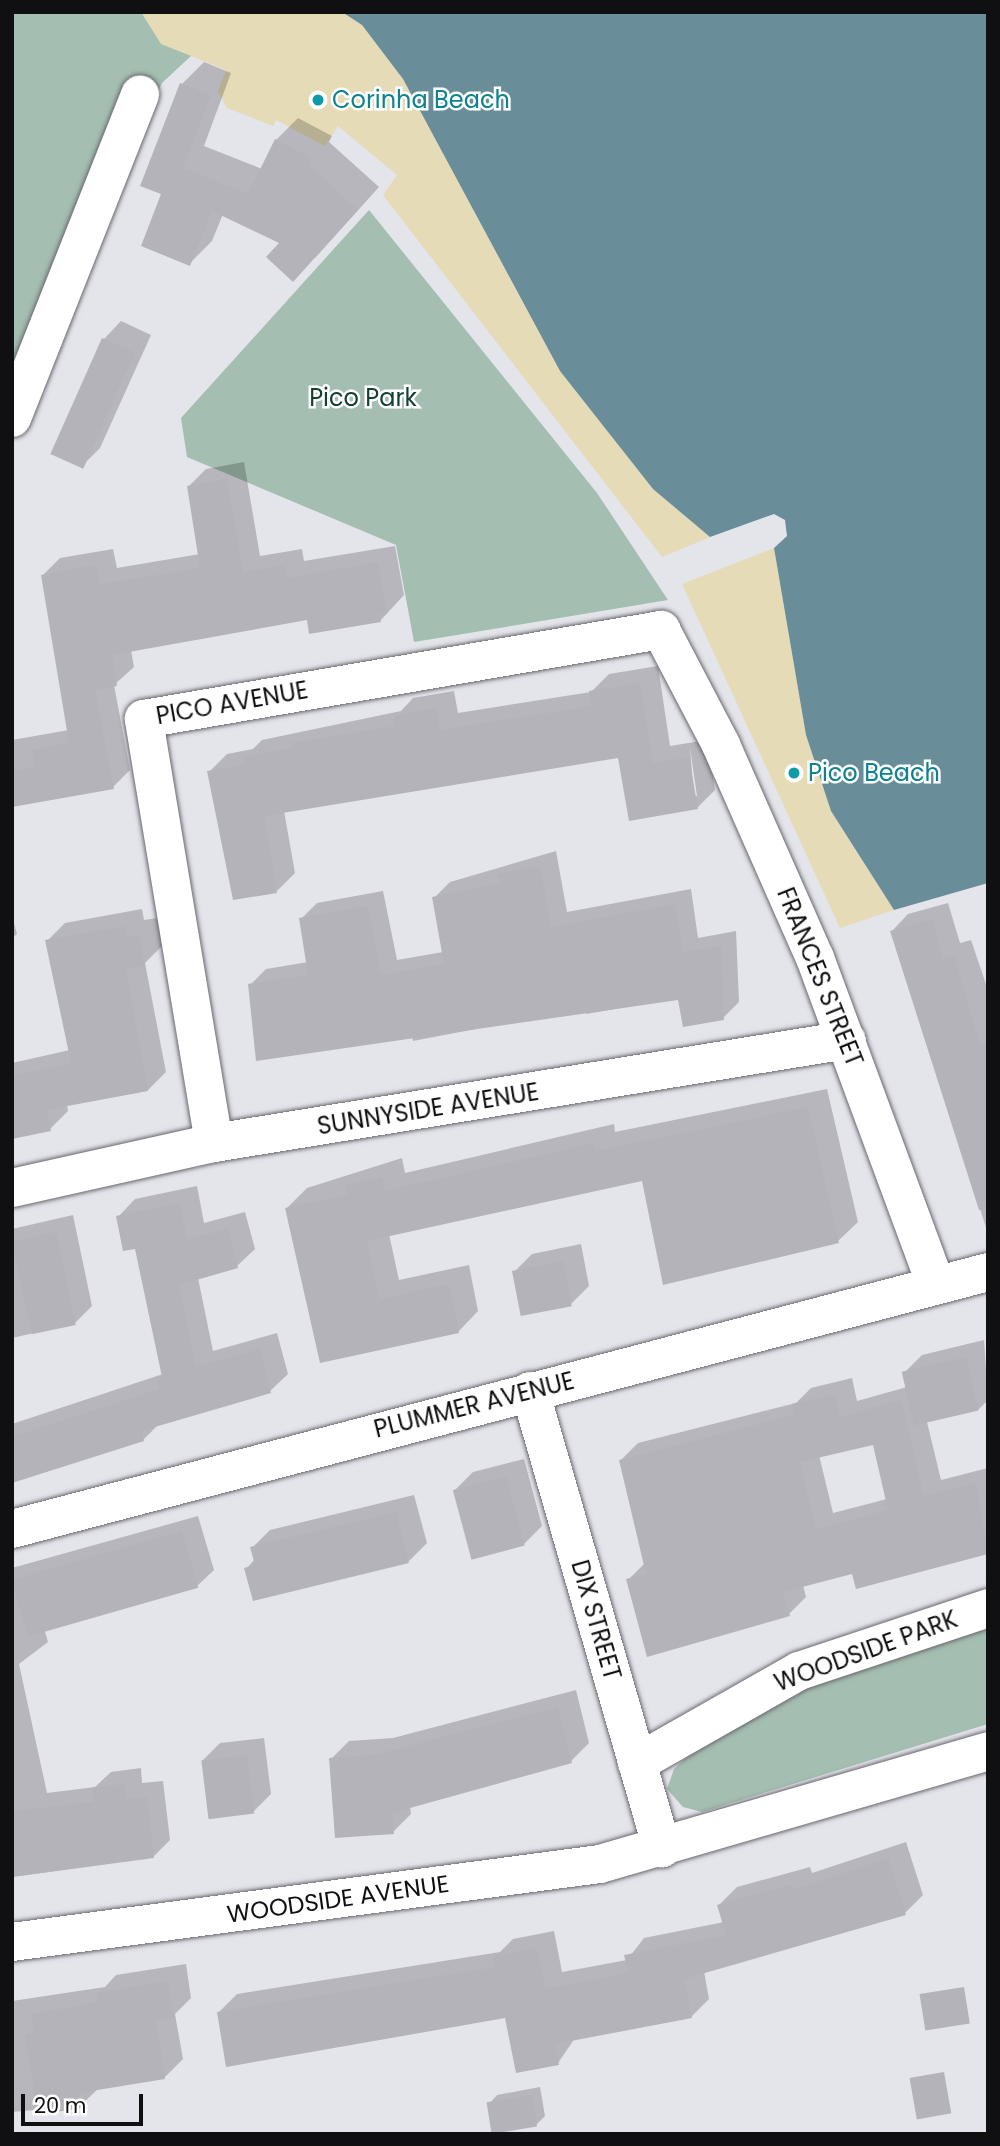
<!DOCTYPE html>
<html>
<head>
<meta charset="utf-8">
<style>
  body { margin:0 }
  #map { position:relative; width:1000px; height:2146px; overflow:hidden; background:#e4e4eb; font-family:Poppins,sans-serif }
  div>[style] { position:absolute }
  .green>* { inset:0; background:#a4beb1 }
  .sand>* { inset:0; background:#e5dbb6 }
  .water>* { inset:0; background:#698e99 }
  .shadow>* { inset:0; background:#0003 }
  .building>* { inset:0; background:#b4b3ba; transform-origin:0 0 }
  .roads { filter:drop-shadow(0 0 2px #69686f) drop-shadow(0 0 2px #69686f) }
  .minor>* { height:38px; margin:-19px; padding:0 19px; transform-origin:19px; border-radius:19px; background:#fff }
  .dots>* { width:19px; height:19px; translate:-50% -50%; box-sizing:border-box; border:4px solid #fff; border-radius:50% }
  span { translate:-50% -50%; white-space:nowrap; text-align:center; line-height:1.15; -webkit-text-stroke:5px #fff; paint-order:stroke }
  .culture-label { font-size:24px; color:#0d838f }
  .left { translate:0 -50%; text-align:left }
  .park-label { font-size:24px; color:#12412f }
  .street-label { font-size:24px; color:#101013 }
  .frame { position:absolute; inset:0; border:14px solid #101013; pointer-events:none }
  .scale { position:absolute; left:21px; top:2094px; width:122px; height:32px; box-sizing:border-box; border:4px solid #101013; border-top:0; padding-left:9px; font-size:21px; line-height:24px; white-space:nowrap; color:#101013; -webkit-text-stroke:5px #fff; paint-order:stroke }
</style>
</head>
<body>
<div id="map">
  <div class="green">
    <div style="clip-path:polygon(12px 12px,238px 12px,162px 83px,12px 380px)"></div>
    <div style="clip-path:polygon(369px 210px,597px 493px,668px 600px,414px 642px,396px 545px,187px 457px,181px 418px)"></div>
    <div style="clip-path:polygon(988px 1625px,988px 1724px,702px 1812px,683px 1807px,667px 1789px,674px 1769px,695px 1749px,789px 1694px)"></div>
  </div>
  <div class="sand">
    <div style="clip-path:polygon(141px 12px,342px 12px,362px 25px,403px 79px,560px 371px,653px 489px,710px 537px,662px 557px,383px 195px,397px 175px,338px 126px,325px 146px,276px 120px,273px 126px,227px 108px,218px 91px,226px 70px,161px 44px)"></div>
    <div style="clip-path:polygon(774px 548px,806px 735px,831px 811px,894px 910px,840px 928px,682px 584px)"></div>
  </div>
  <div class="water">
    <div style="clip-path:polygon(342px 12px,988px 12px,988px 883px,894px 910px,831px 811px,806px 735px,774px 548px,787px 536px,785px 520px,774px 514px,710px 537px,653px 489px,560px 371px,403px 79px,362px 25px)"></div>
  </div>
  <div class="shadow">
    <div style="clip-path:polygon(204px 62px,231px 73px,204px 146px,262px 169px,276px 140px,298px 118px,332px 136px,329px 142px,379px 187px,315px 258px,223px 214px,212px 241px,190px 263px,163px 193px,143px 185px,182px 84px)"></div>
    <div style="clip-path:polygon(121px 321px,151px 335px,100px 448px,82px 466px,104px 339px)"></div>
    <div style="clip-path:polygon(244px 462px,260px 556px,302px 549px,304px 561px,395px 546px,404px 595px,380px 621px,308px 618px,131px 650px,134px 667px,114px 685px,130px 770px,113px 787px,12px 805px,12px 740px,69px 730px,43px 575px,60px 558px,113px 549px,117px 568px,200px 554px,189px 486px,206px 469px)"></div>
    <div style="clip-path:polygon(evenodd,658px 666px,670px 746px,707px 740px,715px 790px,697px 808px,620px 756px,284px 811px,295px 873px,277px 891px,209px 772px,227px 754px,253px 749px,262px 740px,401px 711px,413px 698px,454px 691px,458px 713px,591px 692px,609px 674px,658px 666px,690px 748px,697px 796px,694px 796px,690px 748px)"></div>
    <div style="clip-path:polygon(556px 851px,567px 912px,691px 889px,698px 938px,736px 931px,739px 1002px,723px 1018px,680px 998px,586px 1014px,585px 1008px,413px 1041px,412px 1035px,250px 985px,266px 969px,308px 962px,301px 919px,317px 903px,383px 891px,397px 960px,443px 952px,434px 898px,450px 882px)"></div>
    <div style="clip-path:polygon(948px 903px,960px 943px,971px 940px,988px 990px,988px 1234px,892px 931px,908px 914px)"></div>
    <div style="clip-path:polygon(142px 909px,144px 920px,157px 918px,162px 946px,145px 963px,166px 1072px,148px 1090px,67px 1105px,68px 1111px,50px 1129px,12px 1138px,12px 1063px,70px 1050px,47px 941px,65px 923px)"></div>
    <div style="clip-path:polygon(12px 916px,17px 934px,12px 938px)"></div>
    <div style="clip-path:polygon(827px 1089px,858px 1222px,838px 1241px,643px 1179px,389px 1234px,399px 1280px,469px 1265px,478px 1311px,459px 1331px,322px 1360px,287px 1208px,307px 1188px,402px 1158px,405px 1173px,614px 1124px,615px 1132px)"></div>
    <div style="clip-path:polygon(197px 1186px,204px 1223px,245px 1212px,255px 1249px,237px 1266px,198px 1278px,213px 1351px,277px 1333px,288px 1374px,270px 1391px,160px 1423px,143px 1440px,12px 1482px,12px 1424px,163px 1374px,136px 1247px,118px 1217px,135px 1199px)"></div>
    <div style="clip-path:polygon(73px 1215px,92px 1306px,74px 1324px,12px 1338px,12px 1229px)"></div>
    <div style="clip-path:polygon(581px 1244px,589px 1286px,571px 1304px,514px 1272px,532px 1254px)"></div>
    <div style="clip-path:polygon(evenodd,984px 1340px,988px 1400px,978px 1410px,927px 1422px,941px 1480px,988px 1468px,988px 1549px,857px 1587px,853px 1572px,803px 1585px,806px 1597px,789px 1614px,628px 1580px,645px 1563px,621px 1460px,638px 1443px,796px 1403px,811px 1388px,852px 1378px,857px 1401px,907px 1387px,904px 1373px,922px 1355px,984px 1340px,874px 1442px,887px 1499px,833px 1513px,819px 1455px,874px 1442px)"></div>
    <div style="clip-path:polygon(524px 1459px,542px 1526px,524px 1544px,455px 1490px,473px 1472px)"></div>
    <div style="clip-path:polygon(414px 1495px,427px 1543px,409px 1561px,246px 1569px,255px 1559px,252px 1548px,270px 1530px)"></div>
    <div style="clip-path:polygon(198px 1516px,214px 1570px,197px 1586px,44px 1628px,48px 1642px,19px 1664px,47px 1793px,95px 1787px,111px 1772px,141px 1768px,142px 1783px,163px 1781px,170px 1840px,153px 1857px,12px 1877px,12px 1568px)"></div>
    <div style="clip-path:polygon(576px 1690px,589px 1743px,571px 1761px,410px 1806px,411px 1814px,393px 1832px,331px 1759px,349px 1741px,393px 1738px)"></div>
    <div style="clip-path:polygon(264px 1738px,271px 1794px,253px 1812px,202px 1761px,220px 1743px)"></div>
    <div style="clip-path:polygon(906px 1842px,923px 1895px,905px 1913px,704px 1971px,709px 1999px,691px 2017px,575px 2038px,558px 2063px,507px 2016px,219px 2012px,237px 1994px,500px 1952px,513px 1939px,554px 1931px,562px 1972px,627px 1960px,644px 1938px,724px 1922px,719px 1905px,737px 1887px,810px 1867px,812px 1873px)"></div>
    <div style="clip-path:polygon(186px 1964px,191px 1998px,175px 2014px,183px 2059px,165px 2077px,99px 2088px,80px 2106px,12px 2112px,12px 2001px,105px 1987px,116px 1975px)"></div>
    <div style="clip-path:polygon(540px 2087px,545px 2116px,536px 2125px,489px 2104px,497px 2095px)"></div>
  </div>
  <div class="building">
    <div style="clip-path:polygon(180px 83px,211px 95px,183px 168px,248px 194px,275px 139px,311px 158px,308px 164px,358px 210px,293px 282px,266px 257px,279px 243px,212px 211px,190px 266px,141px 246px,161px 194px,140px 186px)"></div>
    <div style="left:102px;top:338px;width:36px;height:127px;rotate:24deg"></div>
    <div style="clip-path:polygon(227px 479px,243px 572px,285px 565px,287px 578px,378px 562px,387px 614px,379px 615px,381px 622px,309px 634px,307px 620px,112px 655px,117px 686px,95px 690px,114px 789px,12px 807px,12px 771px,35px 767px,32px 750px,69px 743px,41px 575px,96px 565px,100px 584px,200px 568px,187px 486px)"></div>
    <div style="clip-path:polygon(640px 683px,653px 763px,689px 757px,698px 809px,629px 821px,618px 758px,264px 816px,277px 893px,233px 900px,207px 771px,244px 765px,242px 757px,292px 748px,291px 743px,395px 726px,394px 716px,436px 708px,440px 730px,591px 706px,589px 691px)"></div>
    <div style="clip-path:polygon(540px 866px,551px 927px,675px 904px,683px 952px,721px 946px,724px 1020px,683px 1027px,678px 1000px,256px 1061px,248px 984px,308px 975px,299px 918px,368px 906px,381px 975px,444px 964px,432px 897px,500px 883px,498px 874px)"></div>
    <div style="clip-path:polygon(932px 919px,943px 959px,954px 955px,980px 1045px,988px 1043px,988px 1209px,979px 1210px,890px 931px)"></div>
    <div style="clip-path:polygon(125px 926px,127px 937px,139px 935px,145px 966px,126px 969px,148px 1091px,46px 1110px,51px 1131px,12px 1139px,12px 1076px,71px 1063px,45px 940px)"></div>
    <div style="clip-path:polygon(808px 1107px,839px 1243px,663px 1285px,642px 1181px,367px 1241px,379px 1299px,449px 1284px,459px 1333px,320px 1363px,285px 1208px,347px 1195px,346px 1185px,382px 1177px,385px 1191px,594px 1143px,596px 1151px)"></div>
    <div style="clip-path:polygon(180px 1203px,187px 1239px,228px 1229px,238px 1268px,179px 1285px,196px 1367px,260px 1349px,271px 1393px,141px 1431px,144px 1441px,12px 1483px,12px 1437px,159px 1389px,156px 1378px,162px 1377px,135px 1249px,123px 1251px,116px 1216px)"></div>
    <div style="left:56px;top:1232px;width:95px;height:45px;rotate:78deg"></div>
    <div style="left:563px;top:1261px;width:46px;height:52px;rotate:79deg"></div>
    <div style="left:966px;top:1357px;width:55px;height:66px;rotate:77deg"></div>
    <div style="clip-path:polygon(evenodd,835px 1394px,840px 1417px,901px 1400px,924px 1496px,976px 1483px,988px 1554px,856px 1589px,852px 1574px,783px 1592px,790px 1616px,647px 1657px,626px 1579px,646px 1574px,619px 1460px,794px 1415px,792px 1404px,835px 1394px,873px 1445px,888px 1510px,816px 1529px,800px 1462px,873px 1445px)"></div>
    <div style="left:506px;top:1476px;width:72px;height:55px;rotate:75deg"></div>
    <div style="clip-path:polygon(396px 1512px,409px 1563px,253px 1601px,244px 1568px,255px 1565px,250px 1547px)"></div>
    <div style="left:182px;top:1531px;width:59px;height:177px;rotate:74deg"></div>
    <div style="clip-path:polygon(558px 1707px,572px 1763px,392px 1813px,394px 1834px,335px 1838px,329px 1758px,374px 1755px)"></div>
    <div style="left:247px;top:1755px;width:59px;height:46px;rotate:83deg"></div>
    <div style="clip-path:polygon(124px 1784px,126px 1799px,147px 1797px,154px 1858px,12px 1877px,12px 1811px,94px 1802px,92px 1788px)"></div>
    <div style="clip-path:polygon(888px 1858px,906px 1915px,684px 1979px,692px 2018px,555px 2044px,559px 2065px,516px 2073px,505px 2018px,226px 2067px,217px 2012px,495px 1967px,493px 1956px,537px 1948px,545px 1989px,628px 1973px,624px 1955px,726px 1935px,717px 1905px,793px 1884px,794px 1890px)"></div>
    <div style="clip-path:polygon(168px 1981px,174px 2018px,156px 2020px,165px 2079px,79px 2093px,81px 2108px,38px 2115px,25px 2034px,34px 2033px,31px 2014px,98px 2002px,96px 1993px)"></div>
    <div style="left:964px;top:1987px;width:37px;height:45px;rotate:81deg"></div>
    <div style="left:944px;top:2072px;width:42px;height:35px;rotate:80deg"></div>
    <div style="left:532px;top:2095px;width:32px;height:46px;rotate:81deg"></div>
  </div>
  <div class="roads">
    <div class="minor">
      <div style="left:12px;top:418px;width:348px;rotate:-68.4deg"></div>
      <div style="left:214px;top:1143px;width:430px;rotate:-99.4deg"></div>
      <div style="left:144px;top:719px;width:525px;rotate:-9.77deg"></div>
      <div style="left:661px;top:630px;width:130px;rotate:62.4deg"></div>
      <div style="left:721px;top:745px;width:233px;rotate:66.2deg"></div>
      <div style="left:815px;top:958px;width:349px;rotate:69.7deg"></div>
      <div style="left:12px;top:1188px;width:207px;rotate:-12.6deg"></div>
      <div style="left:214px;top:1143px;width:641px;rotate:-9.24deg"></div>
      <div style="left:530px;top:1391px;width:476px;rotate:73.9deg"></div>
      <div style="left:12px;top:1529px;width:1009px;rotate:-14.75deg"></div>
      <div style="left:637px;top:1763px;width:186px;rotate:-29.6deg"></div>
      <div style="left:799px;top:1671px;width:199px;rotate:-18.4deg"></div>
      <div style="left:12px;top:1942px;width:593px;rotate:-7.56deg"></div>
      <div style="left:600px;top:1864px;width:404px;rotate:-16.2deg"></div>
    </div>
  </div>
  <div class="dots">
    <div style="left:318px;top:100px;background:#0f9aa8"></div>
    <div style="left:794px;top:773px;background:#0f9aa8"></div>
  </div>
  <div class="culture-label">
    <span class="left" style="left:332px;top:100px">Corinha Beach</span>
    <span class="left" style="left:808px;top:773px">Pico Beach</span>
  </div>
  <div class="park-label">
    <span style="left:363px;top:398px">Pico Park</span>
  </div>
  <div class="street-label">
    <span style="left:232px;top:703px;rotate:-10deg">PICO AVENUE</span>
    <span style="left:820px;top:977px;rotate:68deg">FRANCES STREET</span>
    <span style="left:428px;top:1109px;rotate:-9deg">SUNNYSIDE AVENUE</span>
    <span style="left:474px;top:1405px;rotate:-14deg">PLUMMER AVENUE</span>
    <span style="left:596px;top:1620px;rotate:74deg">DIX STREET</span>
    <span style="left:866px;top:1651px;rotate:-20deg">WOODSIDE PARK</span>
    <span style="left:338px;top:1899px;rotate:-8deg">WOODSIDE AVENUE</span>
  </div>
  <div class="frame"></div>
  <div class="scale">20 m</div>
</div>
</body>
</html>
